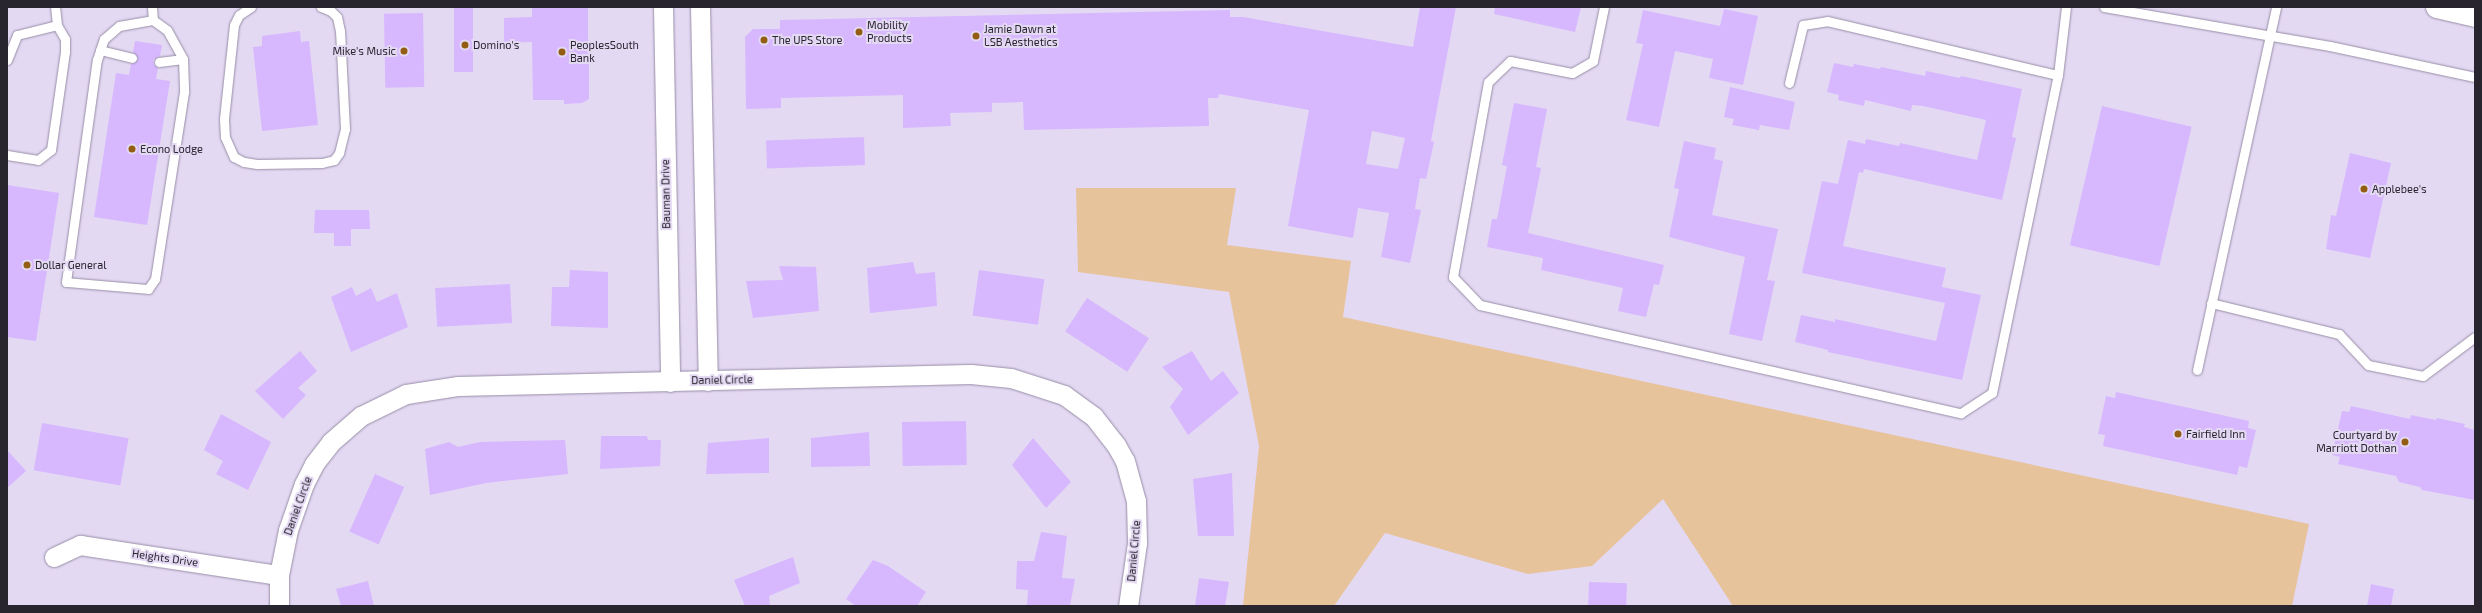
<!DOCTYPE html>
<html>
<head>
<meta charset="utf-8">
<style>
  body { margin:0 }
  #map { position:relative; width:2482px; height:613px; overflow:hidden; background:#e4d9f3; font-family:"Exo 2",sans-serif }
  div>[style] { position:absolute }
  .green>* { inset:0; background:#e7c39c }
  .building>* { inset:0; background:#d7b7fe; transform-origin:0 0 }
  .roads { filter:drop-shadow(0 0 1px #988ea6) drop-shadow(0 0 1px #988ea6) }
  .lane>* { height:9px; margin:-4.5px; padding:0 4.5px; transform-origin:4.5px; border-radius:4.5px; background:#fff }
  .street>* { height:19px; margin:-9.5px; padding:0 9.5px; transform-origin:9.5px; border-radius:9.5px; background:#fff }
  .highway>* { height:22px; margin:-11px; padding:0 11px; transform-origin:11px; border-radius:11px; background:#fff }
  .dots>* { width:11px; height:11px; translate:-50% -50%; box-sizing:border-box; border:2px solid #e4d9f3; border-radius:50% }
  span { translate:-50% -50%; white-space:nowrap; text-align:center; line-height:1.15; -webkit-text-stroke:4px #e4d9f3; paint-order:stroke }
  .poi-label { font-size:11px; color:#29252f }
  .left { translate:0 -50%; text-align:left }
  .right { translate:-100% -50%; text-align:right }
  .street-label { font-size:11px; color:#29252f }
  .frame { position:absolute; inset:0; border:8px solid #29252f; pointer-events:none }
</style>
</head>
<body>
<div id="map">
  <div class="green">
    <div style="clip-path:polygon(1076px 188px,1236px 188px,1227px 245px,1351px 261px,1343px 317px,2309px 524px,2292px 606px,1733px 606px,1663px 499px,1592px 566px,1528px 574px,1385px 533px,1334px 606px,1243px 606px,1259px 446px,1229px 292px,1078px 272px)"></div>
  </div>
  <div class="building">
    <div style="left:454px;top:7px;width:19px;height:65px"></div>
    <div style="clip-path:polygon(532px 7px,588px 7px,588px 43px,592px 43px,592px 61px,589px 61px,589px 99px,582px 103px,564px 104px,564px 100px,533px 100px,532px 42px,504px 43px,504px 18px,532px 17px)"></div>
    <div style="clip-path:polygon(evenodd,1420px 7px,1456px 7px,1431px 141px,1434px 142px,1426px 179px,1420px 178px,1415px 209px,1421px 210px,1410px 263px,1381px 257px,1389px 213px,1358px 208px,1353px 238px,1288px 226px,1309px 110px,1219px 94px,1218px 98px,1208px 98px,1209px 126px,1024px 130px,1023px 102px,992px 103px,992px 112px,950px 113px,951px 126px,903px 128px,903px 95px,781px 98px,781px 108px,746px 109px,745px 37px,753px 29px,780px 29px,780px 20px,1230px 10px,1230px 17px,1243px 17px,1413px 47px,1420px 7px,1372px 131px,1405px 138px,1398px 169px,1366px 164px,1372px 131px)"></div>
    <div style="clip-path:polygon(1495px 7px,1581px 7px,1575px 32px,1494px 14px)"></div>
    <div style="clip-path:polygon(1724px 9px,1758px 16px,1743px 85px,1709px 78px,1713px 59px,1675px 51px,1659px 127px,1626px 120px,1643px 44px,1636px 43px,1643px 10px,1720px 26px)"></div>
    <div style="left:423px;top:13px;width:74px;height:39px;rotate:89deg"></div>
    <div style="clip-path:polygon(300px 31px,301px 42px,309px 41px,318px 125px,262px 131px,253px 47px,262px 46px,262px 36px)"></div>
    <div style="clip-path:polygon(135px 41px,162px 45px,160px 56px,153px 60px,154px 65px,158px 68px,156px 79px,170px 81px,147px 225px,94px 217px,116px 73px,129px 75px,131px 64px,138px 59px,133px 52px)"></div>
    <div style="clip-path:polygon(1834px 63px,1853px 67px,1854px 64px,1880px 69px,1881px 67px,1925px 76px,1926px 71px,1960px 78px,1961px 76px,2022px 89px,2012px 137px,2016px 138px,2002px 200px,1864px 169px,1863px 173px,1859px 172px,1843px 246px,1946px 268px,1942px 287px,1981px 295px,1962px 380px,1828px 352px,1828px 350px,1795px 342px,1801px 315px,1835px 322px,1835px 319px,1936px 341px,1945px 303px,1802px 273px,1822px 181px,1838px 184px,1848px 140px,1865px 144px,1866px 139px,1899px 146px,1900px 143px,1977px 160px,1986px 120px,1923px 106px,1912px 105px,1911px 111px,1865px 100px,1864px 106px,1838px 100px,1839px 95px,1827px 92px)"></div>
    <div style="clip-path:polygon(1730px 87px,1795px 102px,1789px 130px,1760px 125px,1759px 130px,1732px 125px,1734px 119px,1724px 117px)"></div>
    <div style="clip-path:polygon(1514px 103px,1547px 109px,1536px 167px,1541px 168px,1528px 233px,1664px 265px,1659px 285px,1654px 284px,1646px 317px,1618px 311px,1623px 288px,1541px 270px,1543px 258px,1487px 247px,1492px 219px,1497px 219px,1507px 166px,1502px 165px)"></div>
    <div style="left:2102px;top:106px;width:92px;height:143px;rotate:13deg"></div>
    <div style="left:864px;top:137px;width:28px;height:98px;rotate:88deg"></div>
    <div style="clip-path:polygon(1684px 141px,1716px 148px,1714px 159px,1723px 161px,1712px 215px,1778px 229px,1767px 280px,1775px 281px,1762px 341px,1729px 334px,1745px 257px,1669px 237px,1679px 189px,1674px 188px)"></div>
    <div style="clip-path:polygon(2350px 153px,2391px 163px,2370px 258px,2326px 249px,2331px 215px,2336px 216px)"></div>
    <div style="clip-path:polygon(7px 185px,59px 193px,36px 341px,7px 337px)"></div>
    <div style="clip-path:polygon(315px 210px,369px 210px,370px 229px,351px 229px,351px 246px,334px 246px,334px 233px,314px 233px)"></div>
    <div style="clip-path:polygon(913px 262px,916px 274px,935px 272px,937px 306px,870px 313px,867px 268px)"></div>
    <div style="clip-path:polygon(779px 266px,816px 267px,819px 311px,753px 318px,746px 281px,783px 280px)"></div>
    <div style="clip-path:polygon(570px 270px,608px 272px,608px 328px,551px 326px,552px 287px,569px 287px)"></div>
    <div style="left:979px;top:270px;width:66px;height:46px;rotate:8deg"></div>
    <div style="left:510px;top:284px;width:39px;height:75px;rotate:87deg"></div>
    <div style="clip-path:polygon(352px 287px,356px 296px,371px 288px,377px 302px,397px 293px,408px 327px,351px 352px,331px 297px)"></div>
    <div style="left:1087px;top:298px;width:74px;height:40px;rotate:33deg"></div>
    <div style="clip-path:polygon(300px 351px,317px 371px,298px 388px,306px 395px,283px 419px,255px 391px)"></div>
    <div style="clip-path:polygon(1192px 351px,1211px 381px,1223px 371px,1239px 393px,1188px 435px,1170px 407px,1183px 389px,1162px 367px)"></div>
    <div style="clip-path:polygon(2116px 392px,2249px 421px,2248px 428px,2256px 430px,2247px 468px,2239px 466px,2237px 475px,2103px 446px,2105px 435px,2098px 434px,2106px 396px,2115px 398px)"></div>
    <div style="clip-path:polygon(2351px 406px,2410px 419px,2411px 415px,2436px 420px,2437px 418px,2465px 424px,2464px 427px,2475px 430px,2475px 500px,2422px 490px,2420px 487px,2399px 482px,2396px 476px,2338px 464px,2340px 457px,2332px 455px,2342px 411px,2349px 412px)"></div>
    <div style="clip-path:polygon(221px 414px,271px 442px,248px 490px,216px 474px,223px 461px,204px 450px)"></div>
    <div style="left:966px;top:421px;width:44px;height:64px;rotate:89deg"></div>
    <div style="left:42px;top:423px;width:88px;height:48px;rotate:10deg"></div>
    <div style="clip-path:polygon(869px 432px,870px 466px,811px 467px,811px 438px)"></div>
    <div style="clip-path:polygon(601px 436px,647px 436px,648px 440px,661px 440px,660px 466px,600px 469px)"></div>
    <div style="clip-path:polygon(769px 438px,769px 473px,706px 474px,708px 443px)"></div>
    <div style="clip-path:polygon(1033px 438px,1071px 482px,1046px 508px,1012px 465px)"></div>
    <div style="clip-path:polygon(565px 440px,568px 474px,486px 483px,430px 495px,425px 449px,449px 442px,458px 447px,480px 442px)"></div>
    <div style="clip-path:polygon(7px 450px,26px 471px,7px 488px)"></div>
    <div style="clip-path:polygon(1232px 473px,1234px 536px,1198px 536px,1193px 479px)"></div>
    <div style="left:375px;top:474px;width:32px;height:63px;rotate:24deg"></div>
    <div style="clip-path:polygon(1041px 532px,1067px 536px,1062px 578px,1075px 579px,1070px 606px,1027px 606px,1028px 590px,1016px 589px,1017px 561px,1034px 561px)"></div>
    <div style="clip-path:polygon(793px 557px,800px 583px,769px 596px,770px 606px,745px 606px,734px 580px)"></div>
    <div style="clip-path:polygon(873px 560px,888px 566px,926px 592px,917px 606px,856px 606px,846px 599px)"></div>
    <div style="clip-path:polygon(1199px 578px,1229px 582px,1225px 606px,1195px 606px)"></div>
    <div style="clip-path:polygon(368px 581px,374px 606px,341px 606px,336px 589px)"></div>
    <div style="left:1589px;top:582px;width:38px;height:24px;rotate:2deg"></div>
    <div style="clip-path:polygon(2371px 584px,2394px 589px,2391px 606px,2367px 606px)"></div>
  </div>
  <div class="roads">
    <div class="lane">
      <div style="left:152px;top:7px;width:13px;rotate:86deg"></div>
      <div style="left:251px;top:7px;width:14px;rotate:146deg"></div>
      <div style="left:239px;top:15px;width:11px;rotate:117deg"></div>
      <div style="left:234px;top:25px;width:95px;rotate:96.1deg"></div>
      <div style="left:224px;top:119px;width:18px;rotate:87deg"></div>
      <div style="left:225px;top:137px;width:22px;rotate:66deg"></div>
      <div style="left:234px;top:157px;width:11px;rotate:27deg"></div>
      <div style="left:244px;top:162px;width:13px;rotate:9deg"></div>
      <div style="left:257px;top:164px;width:65px;rotate:-0.9deg"></div>
      <div style="left:322px;top:163px;width:12px;rotate:-14deg"></div>
      <div style="left:334px;top:160px;width:9px;rotate:-54deg"></div>
      <div style="left:339px;top:153px;width:25px;rotate:-76deg"></div>
      <div style="left:345px;top:129px;width:98px;rotate:-92.9deg"></div>
      <div style="left:340px;top:31px;width:14px;rotate:-102deg"></div>
      <div style="left:337px;top:17px;width:8px;rotate:-135deg"></div>
      <div style="left:331px;top:11px;width:11px;rotate:-158deg"></div>
      <div style="left:1604px;top:7px;width:55px;rotate:101.5deg"></div>
      <div style="left:1593px;top:61px;width:24px;rotate:150deg"></div>
      <div style="left:1572px;top:73px;width:63px;rotate:-169deg"></div>
      <div style="left:1510px;top:61px;width:30px;rotate:136deg"></div>
      <div style="left:1488px;top:82px;width:198px;rotate:100.2deg"></div>
      <div style="left:1453px;top:277px;width:39px;rotate:46deg"></div>
      <div style="left:1480px;top:305px;width:493px;rotate:12.7deg"></div>
      <div style="left:1961px;top:413px;width:37px;rotate:-33deg"></div>
      <div style="left:1992px;top:393px;width:325px;rotate:-78.3deg"></div>
      <div style="left:2058px;top:75px;width:68px;rotate:-83.3deg"></div>
      <div style="left:2104px;top:7px;width:229px;rotate:9.8deg"></div>
      <div style="left:2330px;top:46px;width:148px;rotate:12.1deg"></div>
      <div style="left:153px;top:20px;width:17px;rotate:36deg"></div>
      <div style="left:167px;top:30px;width:33px;rotate:61deg"></div>
      <div style="left:183px;top:59px;width:33px;rotate:88deg"></div>
      <div style="left:184px;top:92px;width:189px;rotate:98.8deg"></div>
      <div style="left:155px;top:279px;width:12px;rotate:125deg"></div>
      <div style="left:148px;top:289px;width:82px;rotate:-175.1deg"></div>
      <div style="left:66px;top:282px;width:224px;rotate:-82.1deg"></div>
      <div style="left:97px;top:60px;width:22px;rotate:-72deg"></div>
      <div style="left:104px;top:39px;width:20px;rotate:-41deg"></div>
      <div style="left:119px;top:26px;width:35px;rotate:-10deg"></div>
      <div style="left:100px;top:50px;width:33px;rotate:14deg"></div>
      <div style="left:7px;top:60px;width:27px;rotate:-68deg"></div>
      <div style="left:17px;top:35px;width:41px;rotate:-14deg"></div>
      <div style="left:159px;top:62px;width:24px;rotate:-7deg"></div>
      <div style="left:1789px;top:83px;width:60px;rotate:-76.4deg"></div>
      <div style="left:1803px;top:25px;width:24px;rotate:-9deg"></div>
      <div style="left:1827px;top:21px;width:237px;rotate:13.2deg"></div>
      <div style="left:7px;top:155px;width:31px;rotate:9deg"></div>
      <div style="left:38px;top:160px;width:16px;rotate:-38deg"></div>
      <div style="left:51px;top:150px;width:99px;rotate:-81.9deg"></div>
      <div style="left:65px;top:52px;width:13px;rotate:-90deg"></div>
      <div style="left:65px;top:39px;width:16px;rotate:-120deg"></div>
      <div style="left:57px;top:25px;width:18px;rotate:-96deg"></div>
      <div style="left:2211px;top:303px;width:132px;rotate:13.6deg"></div>
      <div style="left:2339px;top:334px;width:42px;rotate:46.9deg"></div>
      <div style="left:2368px;top:365px;width:56px;rotate:11.3deg"></div>
      <div style="left:2423px;top:376px;width:65px;rotate:-36.9deg"></div>
      <div style="left:2197px;top:370px;width:371px;rotate:-77.7deg"></div>
    </div>
    <div class="street">
      <div style="left:663px;top:7px;width:375px;rotate:88.9deg"></div>
      <div style="left:700px;top:7px;width:374px;rotate:88.8deg"></div>
      <div style="left:54px;top:557px;width:29px;rotate:-25deg"></div>
      <div style="left:80px;top:545px;width:201px;rotate:8.6deg"></div>
      <div style="left:279px;top:606px;width:31px;rotate:-90deg"></div>
      <div style="left:279px;top:575px;width:46px;rotate:-78.7deg"></div>
      <div style="left:288px;top:530px;width:49px;rotate:-70.8deg"></div>
      <div style="left:304px;top:484px;width:22px;rotate:-63deg"></div>
      <div style="left:314px;top:464px;width:28px;rotate:-52deg"></div>
      <div style="left:331px;top:442px;width:40px;rotate:-41deg"></div>
      <div style="left:361px;top:416px;width:50px;rotate:-26.1deg"></div>
      <div style="left:406px;top:394px;width:53px;rotate:-8.7deg"></div>
      <div style="left:458px;top:386px;width:513px;rotate:-1.34deg"></div>
      <div style="left:971px;top:374px;width:40px;rotate:5.7deg"></div>
      <div style="left:1011px;top:378px;width:56px;rotate:17.8deg"></div>
      <div style="left:1064px;top:395px;width:37px;rotate:36deg"></div>
      <div style="left:1094px;top:417px;width:36px;rotate:52deg"></div>
      <div style="left:1116px;top:445px;width:18px;rotate:61deg"></div>
      <div style="left:1125px;top:461px;width:41px;rotate:74.6deg"></div>
      <div style="left:1136px;top:501px;width:42px;rotate:88.6deg"></div>
      <div style="left:1137px;top:543px;width:64px;rotate:98.1deg"></div>
    </div>
    <div class="highway">
      <div style="left:2437px;top:7px;width:39px;rotate:13deg"></div>
    </div>
  </div>
  <div class="dots">
    <div style="left:859px;top:32px;background:#935e14"></div>
    <div style="left:976px;top:36px;background:#935e14"></div>
    <div style="left:764px;top:40px;background:#935e14"></div>
    <div style="left:465px;top:45px;background:#935e14"></div>
    <div style="left:404px;top:51px;background:#935e14"></div>
    <div style="left:562px;top:52px;background:#935e14"></div>
    <div style="left:132px;top:149px;background:#935e14"></div>
    <div style="left:2364px;top:189px;background:#935e14"></div>
    <div style="left:27px;top:265px;background:#935e14"></div>
    <div style="left:2178px;top:434px;background:#935e14"></div>
    <div style="left:2405px;top:442px;background:#935e14"></div>
  </div>
  <div class="poi-label">
    <span class="left" style="left:867px;top:32px">Mobility<br>Products</span>
    <span class="left" style="left:984px;top:36px">Jamie Dawn at<br>LSB Aesthetics</span>
    <span class="left" style="left:772px;top:40px">The UPS Store</span>
    <span class="left" style="left:473px;top:45px">Domino's</span>
    <span class="left" style="left:570px;top:52px">PeoplesSouth<br>Bank</span>
    <span class="right" style="left:396px;top:51px">Mike's Music</span>
    <span class="left" style="left:140px;top:149px">Econo Lodge</span>
    <span class="left" style="left:2372px;top:189px">Applebee's</span>
    <span class="left" style="left:35px;top:265px">Dollar General</span>
    <span class="left" style="left:2186px;top:434px">Fairfield Inn</span>
    <span class="right" style="left:2397px;top:442px">Courtyard by<br>Marriott Dothan</span>
  </div>
  <div class="street-label">
    <span style="left:666px;top:194px;rotate:-91deg">Bauman Drive</span>
    <span style="left:722px;top:380px;rotate:-1deg">Daniel Circle</span>
    <span style="left:298px;top:506px;rotate:-70deg">Daniel Circle</span>
    <span style="left:1134px;top:551px;rotate:-85deg">Daniel Circle</span>
    <span style="left:165px;top:558px;rotate:8deg">Heights Drive</span>
  </div>
  <div class="frame"></div>
</div>
</body>
</html>
